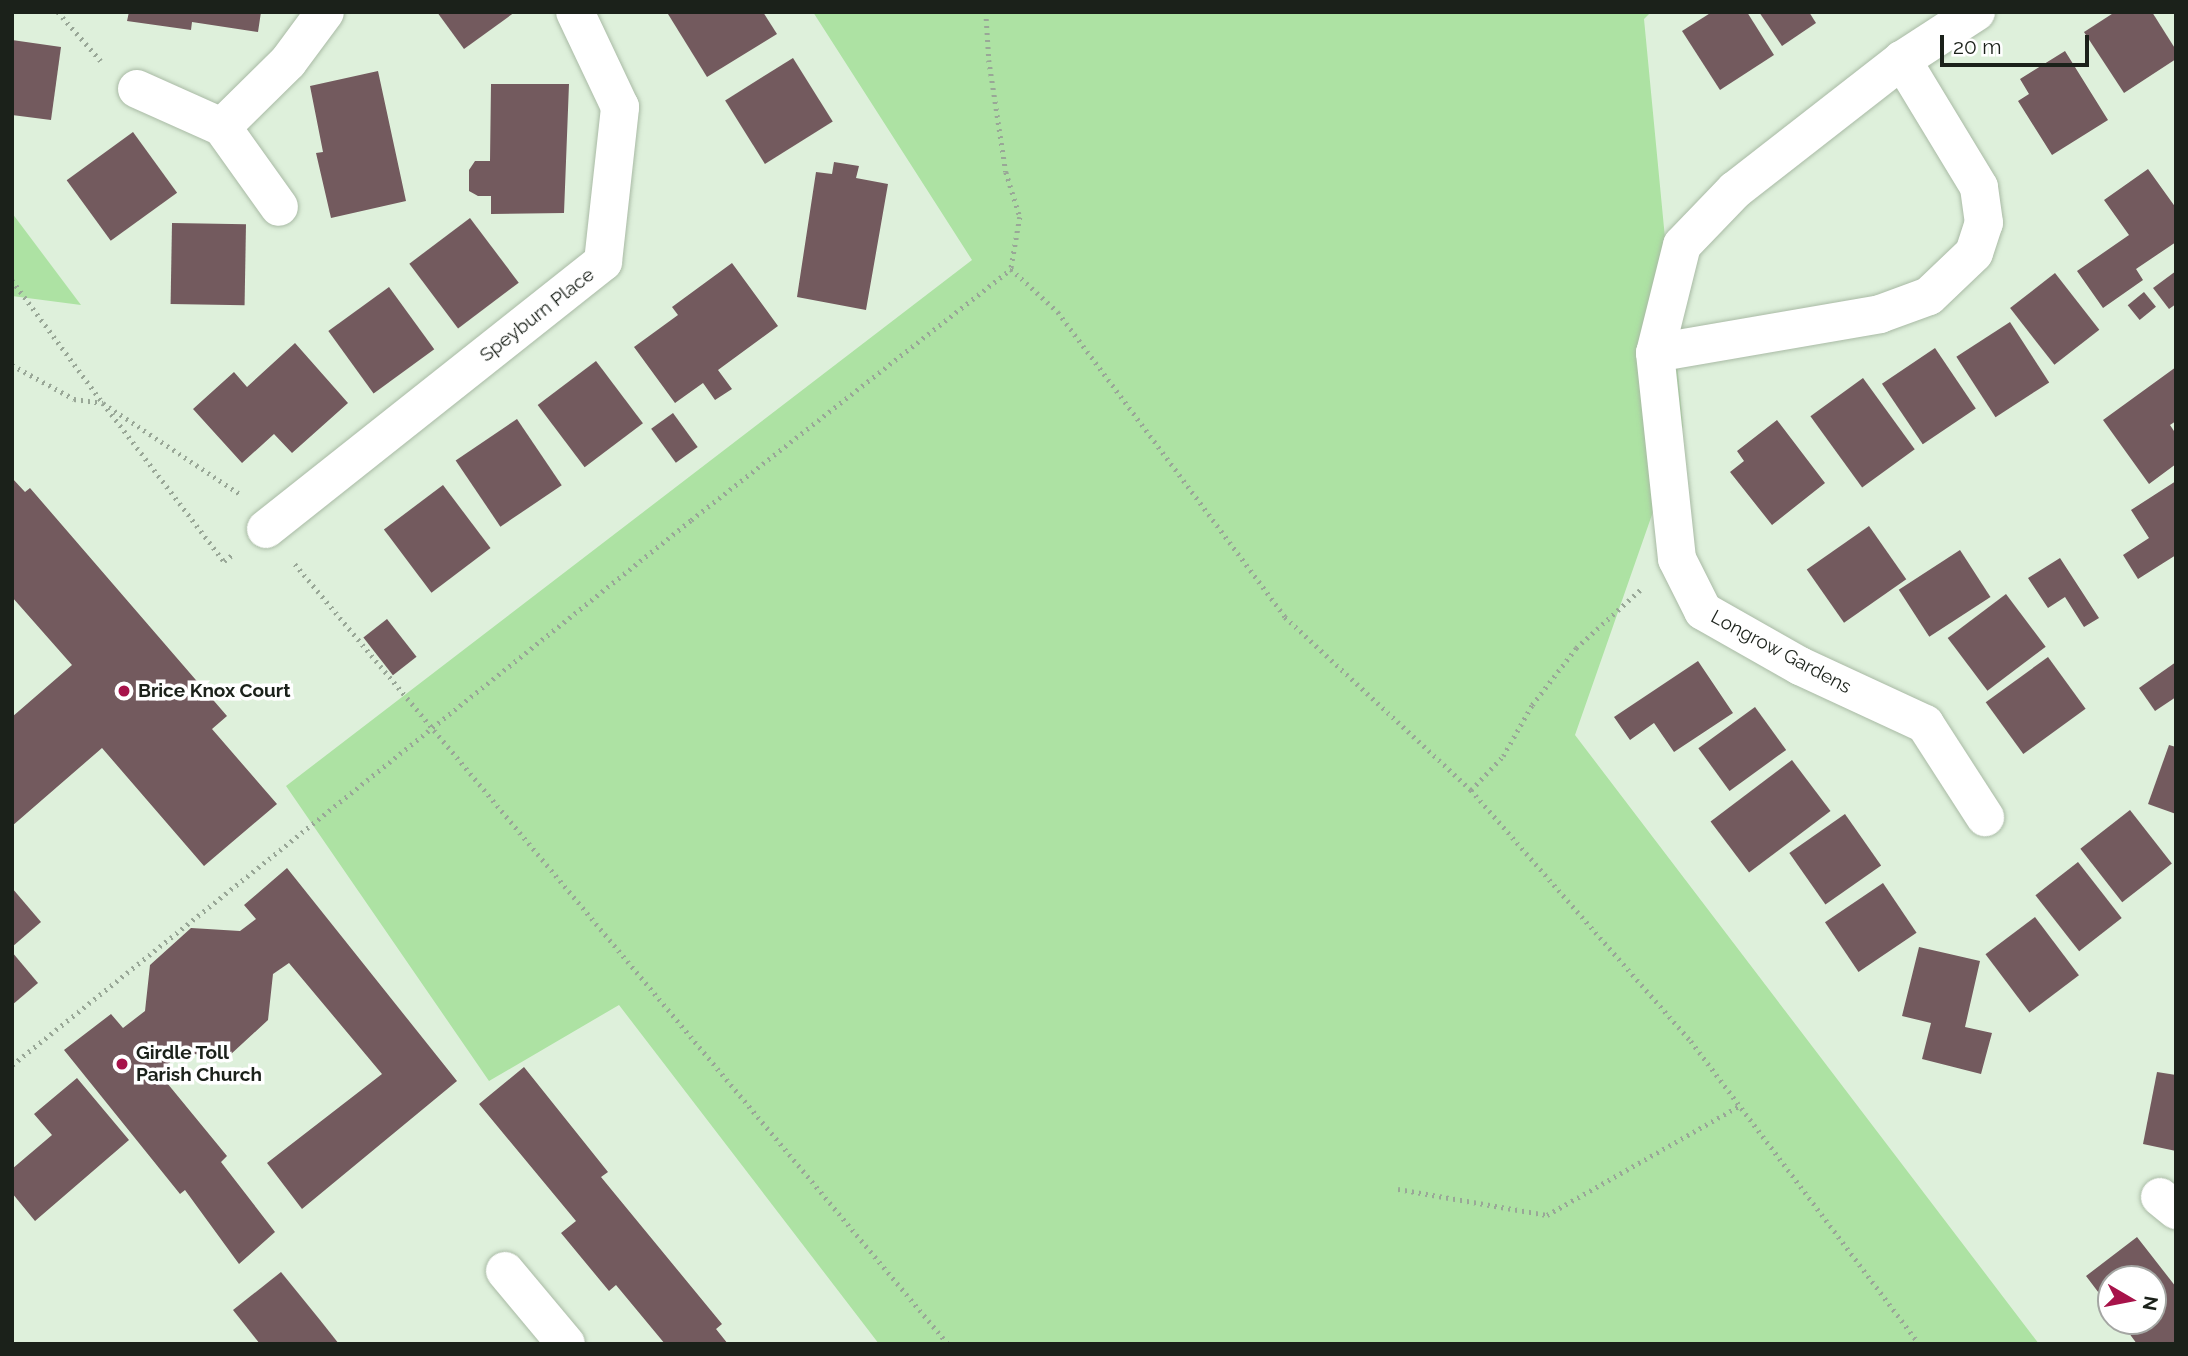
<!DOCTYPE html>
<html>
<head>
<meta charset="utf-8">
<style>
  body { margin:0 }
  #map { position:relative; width:2188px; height:1356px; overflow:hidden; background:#def0db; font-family:Raleway,sans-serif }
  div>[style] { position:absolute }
  .green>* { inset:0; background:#ade2a3 }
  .building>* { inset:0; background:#735a5e; transform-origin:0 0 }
  .path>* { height:4.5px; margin-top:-2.25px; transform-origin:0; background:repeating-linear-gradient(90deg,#99a797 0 2px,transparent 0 7px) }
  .roads { filter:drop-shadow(0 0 2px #a9baa5) drop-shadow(0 0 2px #a9baa5) }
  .minor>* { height:38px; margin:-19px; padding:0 19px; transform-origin:19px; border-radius:19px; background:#fff }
  .dots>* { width:19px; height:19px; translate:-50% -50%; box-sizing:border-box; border:4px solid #fff; border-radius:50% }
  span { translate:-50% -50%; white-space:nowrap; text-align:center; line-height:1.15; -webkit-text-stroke:7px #fff; paint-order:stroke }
  .street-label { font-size:19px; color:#1b211a }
  .poi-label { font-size:19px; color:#1b211a; font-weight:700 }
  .left { translate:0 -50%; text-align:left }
  .frame { position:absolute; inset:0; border:14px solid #1b211a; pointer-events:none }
  .north { position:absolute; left:2097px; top:1265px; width:70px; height:70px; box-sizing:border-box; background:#fff; border:2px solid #a4a6a3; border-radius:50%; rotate:100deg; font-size:19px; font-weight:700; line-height:28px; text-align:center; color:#1b211a }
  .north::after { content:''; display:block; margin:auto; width:24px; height:32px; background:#a7134a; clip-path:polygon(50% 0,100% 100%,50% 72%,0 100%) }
  .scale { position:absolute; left:1940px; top:35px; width:149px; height:32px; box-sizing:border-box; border:4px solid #1b211a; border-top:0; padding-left:9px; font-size:21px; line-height:24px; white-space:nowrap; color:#1b211a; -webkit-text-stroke:5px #fff; paint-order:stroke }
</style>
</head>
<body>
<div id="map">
  <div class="green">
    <div style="clip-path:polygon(813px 12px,1651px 12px,1644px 19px,1683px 426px,1575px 735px,2039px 1344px,879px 1344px,619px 1005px,489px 1081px,286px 786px,972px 260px)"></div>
    <div style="clip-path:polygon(12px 213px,81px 305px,12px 296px)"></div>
  </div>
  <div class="building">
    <div style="clip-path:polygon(129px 12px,261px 12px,258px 32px,192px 22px,191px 30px,127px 21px)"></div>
    <div style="clip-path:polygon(437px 12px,515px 12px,464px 49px)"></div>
    <div style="clip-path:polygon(671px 12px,763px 12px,777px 34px,707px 77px,668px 14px)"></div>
    <div style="clip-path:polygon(1712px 12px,1747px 12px,1774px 55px,1720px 90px,1682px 31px)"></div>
    <div style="clip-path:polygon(1759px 12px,1809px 12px,1816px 23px,1782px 46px)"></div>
    <div style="clip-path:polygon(2115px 12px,2152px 12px,2176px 50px,2176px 59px,2124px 93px,2084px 32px)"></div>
    <div style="clip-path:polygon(12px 40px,61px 47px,51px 120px,12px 115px)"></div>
    <div style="clip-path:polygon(2065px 51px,2108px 120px,2052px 155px,2018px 101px,2029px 94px,2020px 79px)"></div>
    <div style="left:793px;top:58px;width:75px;height:80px;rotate:58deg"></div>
    <div style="clip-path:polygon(378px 71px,406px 201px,331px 218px,316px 153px,323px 152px,310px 86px)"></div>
    <div style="clip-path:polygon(491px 84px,569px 84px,564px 213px,491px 214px,491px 196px,478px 196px,469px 191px,469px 170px,475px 161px,490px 161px)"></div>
    <div style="left:133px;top:132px;width:75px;height:82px;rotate:54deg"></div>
    <div style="clip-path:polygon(834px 162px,859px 166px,856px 178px,888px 184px,866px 310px,797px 297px,816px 172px,832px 174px)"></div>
    <div style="clip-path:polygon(2148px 169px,2176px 208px,2176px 242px,2136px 269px,2143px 280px,2103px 308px,2077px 271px,2129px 235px,2104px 200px)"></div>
    <div style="left:470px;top:218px;width:81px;height:76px;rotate:53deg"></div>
    <div style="left:172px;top:223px;width:74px;height:81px;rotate:1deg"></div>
    <div style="clip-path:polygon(732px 263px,778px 326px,718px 370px,732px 389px,715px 400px,703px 383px,675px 403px,634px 347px,678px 315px,672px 307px)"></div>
    <div style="clip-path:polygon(2176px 271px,2176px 304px,2169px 309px,2153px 288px)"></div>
    <div style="left:2055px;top:273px;width:72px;height:57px;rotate:52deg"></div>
    <div style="left:389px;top:287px;width:77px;height:75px;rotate:54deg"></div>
    <div style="left:2144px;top:292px;width:19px;height:21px;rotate:51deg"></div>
    <div style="left:2010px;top:322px;width:72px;height:64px;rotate:57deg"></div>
    <div style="clip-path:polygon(295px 343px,348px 403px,292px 453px,274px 434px,242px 463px,193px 409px,234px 372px,247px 387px)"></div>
    <div style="left:1935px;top:348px;width:73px;height:64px;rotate:56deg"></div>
    <div style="left:596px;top:361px;width:78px;height:73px;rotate:53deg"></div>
    <div style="clip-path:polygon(2176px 367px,2176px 421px,2170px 425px,2176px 434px,2176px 464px,2149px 484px,2103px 420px)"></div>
    <div style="left:1863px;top:378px;width:88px;height:65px;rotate:54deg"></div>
    <div style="left:673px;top:413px;width:42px;height:27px;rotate:54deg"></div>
    <div style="left:517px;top:419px;width:80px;height:74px;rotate:56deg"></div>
    <div style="clip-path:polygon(1777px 420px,1825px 483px,1772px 525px,1730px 472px,1744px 461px,1737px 451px)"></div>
    <div style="clip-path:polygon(12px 478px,25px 492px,30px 488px,227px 716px,212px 729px,277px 804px,204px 866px,102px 748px,12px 826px,12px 717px,72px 665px,12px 597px)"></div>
    <div style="clip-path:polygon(2176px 481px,2176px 555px,2138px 579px,2123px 555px,2149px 538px,2131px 510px)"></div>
    <div style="left:443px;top:485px;width:79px;height:74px;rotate:53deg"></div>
    <div style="left:1869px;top:526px;width:65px;height:76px;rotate:55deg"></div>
    <div style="left:1960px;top:550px;width:56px;height:73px;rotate:57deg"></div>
    <div style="clip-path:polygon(2060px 558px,2099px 618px,2084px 627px,2065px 597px,2048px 608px,2028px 578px)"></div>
    <div style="left:2006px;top:594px;width:66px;height:73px;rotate:53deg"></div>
    <div style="left:387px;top:619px;width:48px;height:30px;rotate:52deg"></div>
    <div style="left:2048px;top:657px;width:64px;height:77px;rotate:54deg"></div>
    <div style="clip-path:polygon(1698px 661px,1733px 713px,1674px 752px,1654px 723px,1630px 740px,1614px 717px)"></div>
    <div style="clip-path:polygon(2176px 662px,2176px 697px,2155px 711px,2139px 688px)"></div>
    <div style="left:1755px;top:707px;width:53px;height:70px;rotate:54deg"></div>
    <div style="clip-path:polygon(2169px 745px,2176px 747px,2176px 814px,2148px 804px)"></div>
    <div style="left:1792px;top:760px;width:64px;height:102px;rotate:53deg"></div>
    <div style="left:2130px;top:810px;width:68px;height:63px;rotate:52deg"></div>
    <div style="left:1845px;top:814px;width:63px;height:68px;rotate:55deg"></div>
    <div style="left:2078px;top:862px;width:71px;height:54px;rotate:52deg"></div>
    <div style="clip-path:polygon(287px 868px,457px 1081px,302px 1209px,267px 1163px,382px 1074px,289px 963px,273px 974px,268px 1020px,230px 1055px,180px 1054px,158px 1072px,227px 1156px,221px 1162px,275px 1232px,239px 1264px,185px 1190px,180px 1194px,64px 1050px,111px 1014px,123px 1028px,145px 1011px,150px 965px,191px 928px,240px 931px,256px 919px,244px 905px)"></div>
    <div style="left:1883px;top:883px;width:60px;height:70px;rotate:56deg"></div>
    <div style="clip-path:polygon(12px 888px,41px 922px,12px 947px)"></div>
    <div style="left:2035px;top:917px;width:73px;height:62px;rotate:53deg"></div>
    <div style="clip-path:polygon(1919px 947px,1980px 961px,1965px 1027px,1992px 1033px,1981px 1074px,1922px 1059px,1931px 1023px,1902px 1016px)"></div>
    <div style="clip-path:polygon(12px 952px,38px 983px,12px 1005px)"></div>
    <div style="clip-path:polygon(524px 1067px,608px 1172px,601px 1177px,722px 1324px,716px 1329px,728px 1344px,665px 1344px,616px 1285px,609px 1291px,561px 1233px,576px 1221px,479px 1104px)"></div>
    <div style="clip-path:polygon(2157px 1072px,2176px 1075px,2176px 1151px,2143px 1144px)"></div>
    <div style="clip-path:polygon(77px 1078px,129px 1140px,35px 1221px,12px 1193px,12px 1169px,52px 1135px,34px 1114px)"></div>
    <div style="clip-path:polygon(2137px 1237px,2176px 1287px,2176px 1344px,2137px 1344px,2120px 1321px,2153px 1321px,2153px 1279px,2111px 1279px,2111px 1309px,2086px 1276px)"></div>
    <div style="clip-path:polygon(281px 1272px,320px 1320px,339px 1344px,260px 1344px,233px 1310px)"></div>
  </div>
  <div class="path">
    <div style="left:58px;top:12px;width:65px;rotate:48.7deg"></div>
    <div style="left:986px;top:12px;width:48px;rotate:86.4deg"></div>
    <div style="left:989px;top:60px;width:113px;rotate:81.4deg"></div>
    <div style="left:1006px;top:172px;width:47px;rotate:72.7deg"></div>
    <div style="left:1020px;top:217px;width:53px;rotate:99.8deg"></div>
    <div style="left:1011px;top:269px;width:64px;rotate:42.5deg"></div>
    <div style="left:1058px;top:312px;width:380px;rotate:53.3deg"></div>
    <div style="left:1285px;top:617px;width:254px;rotate:42.9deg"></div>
    <div style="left:1471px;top:790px;width:334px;rotate:48.8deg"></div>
    <div style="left:1691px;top:1041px;width:379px;rotate:53deg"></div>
    <div style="left:12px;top:280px;width:153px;rotate:53.5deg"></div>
    <div style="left:103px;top:403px;width:164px;rotate:33.6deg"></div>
    <div style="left:12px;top:365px;width:71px;rotate:28.7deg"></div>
    <div style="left:74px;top:399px;width:29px;rotate:8deg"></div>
    <div style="left:103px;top:403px;width:199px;rotate:52.6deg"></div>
    <div style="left:224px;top:561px;width:10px;rotate:-37deg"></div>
    <div style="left:295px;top:564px;width:1017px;rotate:50.06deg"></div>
    <div style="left:1471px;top:790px;width:47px;rotate:-46.7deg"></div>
    <div style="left:1503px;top:756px;width:59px;rotate:-60.4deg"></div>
    <div style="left:1532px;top:705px;width:72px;rotate:-52.3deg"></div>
    <div style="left:1576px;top:648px;width:88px;rotate:-42.2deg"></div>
    <div style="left:12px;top:1065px;width:871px;rotate:-38.75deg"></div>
    <div style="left:691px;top:520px;width:407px;rotate:-38.1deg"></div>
    <div style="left:1398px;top:1189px;width:151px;rotate:9.9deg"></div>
    <div style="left:1547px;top:1215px;width:221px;rotate:-29.6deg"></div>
  </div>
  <div class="roads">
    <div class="minor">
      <div style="left:1976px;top:12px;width:88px;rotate:147deg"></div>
      <div style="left:1902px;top:60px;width:212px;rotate:142.1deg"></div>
      <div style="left:1735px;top:190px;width:76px;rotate:133.9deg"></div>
      <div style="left:1682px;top:245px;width:111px;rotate:104deg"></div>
      <div style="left:1655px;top:353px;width:207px;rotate:83.9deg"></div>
      <div style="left:1677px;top:559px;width:58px;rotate:63.4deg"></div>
      <div style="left:1703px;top:611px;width:112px;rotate:29.6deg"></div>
      <div style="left:1800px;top:666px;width:138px;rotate:24.9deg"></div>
      <div style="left:1925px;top:724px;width:111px;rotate:57.2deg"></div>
      <div style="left:137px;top:89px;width:93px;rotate:24.1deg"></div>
      <div style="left:222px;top:127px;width:98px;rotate:54.5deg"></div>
      <div style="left:222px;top:127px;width:93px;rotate:-44.6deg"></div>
      <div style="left:288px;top:62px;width:62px;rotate:-53.5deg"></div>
      <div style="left:1655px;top:353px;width:228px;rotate:-9.8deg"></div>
      <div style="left:1880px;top:314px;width:52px;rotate:-20.2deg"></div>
      <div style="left:1929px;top:296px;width:62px;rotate:-43.7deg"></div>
      <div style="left:1974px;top:253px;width:32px;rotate:-72deg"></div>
      <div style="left:1984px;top:223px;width:36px;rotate:-98deg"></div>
      <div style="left:1979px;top:187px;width:149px;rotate:-121.2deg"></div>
      <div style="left:266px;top:529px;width:430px;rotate:-38.4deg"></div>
      <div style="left:603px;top:262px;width:156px;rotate:-83.7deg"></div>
      <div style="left:620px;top:107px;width:105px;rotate:-115.3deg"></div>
      <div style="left:2160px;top:1197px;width:21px;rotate:39deg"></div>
      <div style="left:505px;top:1271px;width:95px;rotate:50.1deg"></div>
    </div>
  </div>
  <div class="dots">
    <div style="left:124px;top:691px;background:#a7134a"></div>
    <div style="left:122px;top:1064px;background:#a7134a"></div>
  </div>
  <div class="street-label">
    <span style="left:537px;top:315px;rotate:-38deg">Speyburn Place</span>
    <span style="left:1781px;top:652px;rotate:28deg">Longrow Gardens</span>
  </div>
  <div class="poi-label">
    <span class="left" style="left:138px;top:691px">Brice Knox Court</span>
    <span class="left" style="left:136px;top:1064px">Girdle Toll<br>Parish Church</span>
  </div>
  <div class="frame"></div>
  <div class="north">N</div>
  <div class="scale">20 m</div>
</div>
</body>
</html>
